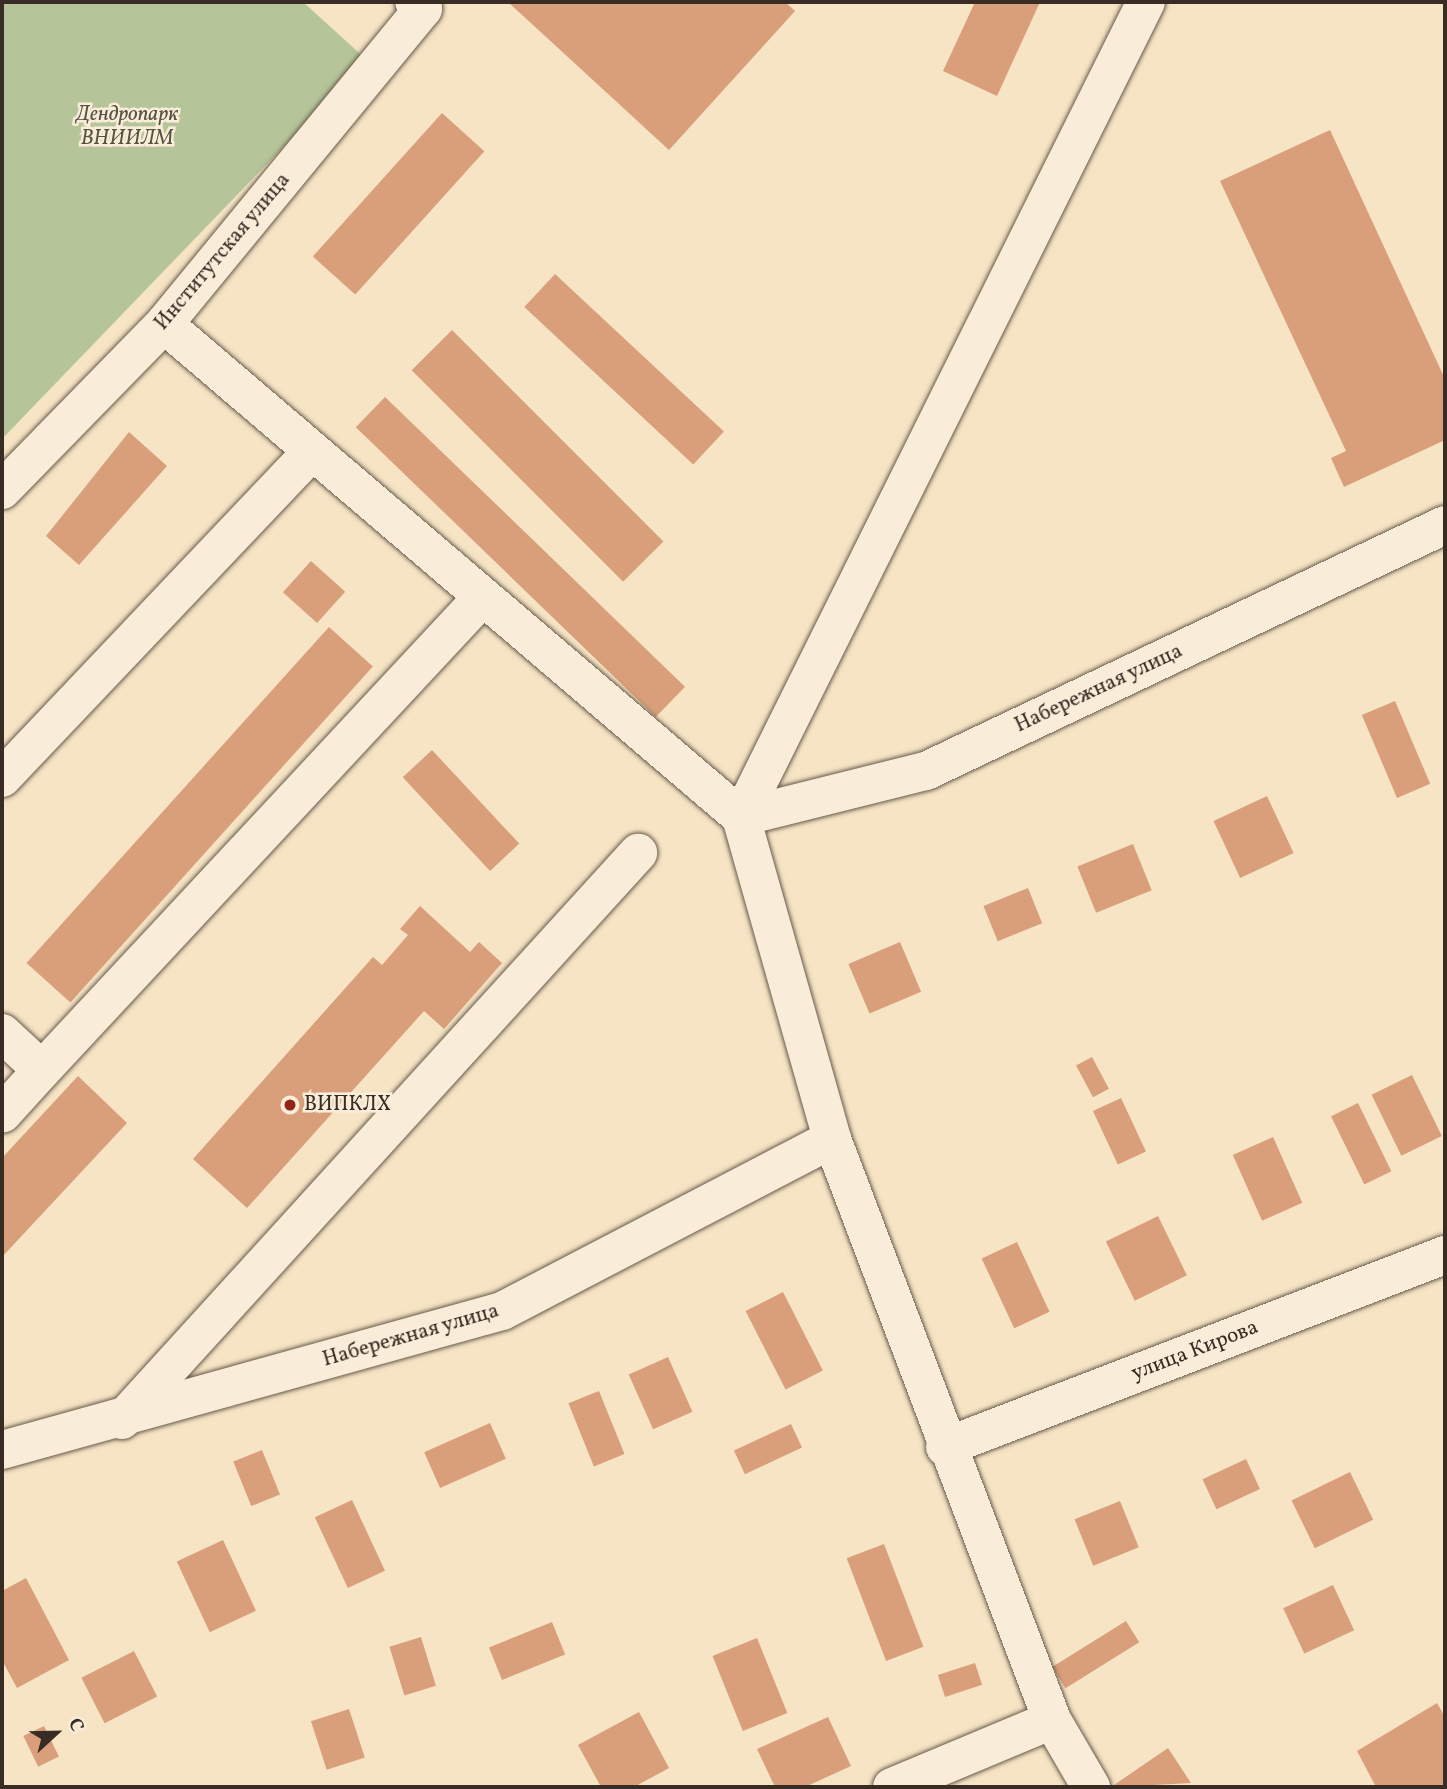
<!DOCTYPE html>
<html>
<head>
<meta charset="utf-8">
<style>
  body { margin:0 }
  #map { position:relative; width:1447px; height:1789px; overflow:hidden; background:#f6e4c4; font-family:Vollkorn,serif }
  div>[style] { position:absolute }
  .green>* { inset:0; background:#b6c599 }
  .building>* { inset:0; background:#d99f7a; transform-origin:0 0 }
  .roads { filter:drop-shadow(0 0 2px #685a4c) drop-shadow(0 0 2px #685a4c) }
  .minor>* { height:38px; margin:-19px; padding:0 19px; transform-origin:19px; border-radius:19px; background:#f9edd9 }
  .dots>* { width:19px; height:19px; translate:-50% -50%; box-sizing:border-box; border:4px solid #f9edd9; border-radius:50% }
  span { translate:-50% -50%; white-space:nowrap; text-align:center; line-height:1.15; -webkit-text-stroke:5px #f9edd9; paint-order:stroke }
  .park-label { font-size:21px; color:#585241; font-style:italic }
  .street-label { font-size:21px; color:#382c24 }
  .poi-label { font-size:21px; color:#382c24 }
  .left { translate:0 -50%; text-align:left }
  .frame { position:absolute; inset:0; border:4px solid #382c24; pointer-events:none }
  .north { position:absolute; left:21px; top:1698px; width:70px; height:70px; -webkit-text-stroke:5px #f9edd9; paint-order:stroke; rotate:68deg; font-size:19px; font-weight:700; line-height:28px; text-align:center; color:#382c24 }
  .north::after { content:''; display:block; margin:auto; width:24px; height:32px; background:#382c24; clip-path:polygon(50% 0,100% 100%,50% 72%,0 100%) }
</style>
</head>
<body>
<div id="map">
  <div class="green">
    <div style="clip-path:polygon(2px 2px,303px 2px,367px 60px,2px 439px)"></div>
  </div>
  <div class="building">
    <div style="clip-path:polygon(508px 2px,785px 2px,795px 11px,669px 150px)"></div>
    <div style="clip-path:polygon(975px 2px,1040px 2px,997px 96px,943px 71px)"></div>
    <div style="left:442px;top:113px;width:57px;height:193px;rotate:42deg"></div>
    <div style="clip-path:polygon(1330px 130px,1445px 379px,1445px 440px,1344px 487px,1331px 458px,1346px 451px,1220px 181px)"></div>
    <div style="left:555px;top:274px;width:231px;height:45px;rotate:43deg"></div>
    <div style="left:452px;top:330px;width:299px;height:57px;rotate:45deg"></div>
    <div style="left:385px;top:397px;width:417px;height:42px;rotate:44deg"></div>
    <div style="clip-path:polygon(129px 432px,167px 466px,79px 565px,46px 536px)"></div>
    <div style="left:311px;top:561px;width:46px;height:42px;rotate:42deg"></div>
    <div style="left:329px;top:627px;width:59px;height:452px;rotate:42deg"></div>
    <div style="left:1395px;top:701px;width:90px;height:36px;rotate:67deg"></div>
    <div style="left:432px;top:750px;width:128px;height:40px;rotate:47deg"></div>
    <div style="left:1267px;top:796px;width:63px;height:59px;rotate:65deg"></div>
    <div style="left:1133px;top:844px;width:50px;height:60px;rotate:68deg"></div>
    <div style="left:1028px;top:888px;width:38px;height:48px;rotate:68deg"></div>
    <div style="clip-path:polygon(420px 906px,470px 952px,479px 942px,502px 963px,444px 1029px,424px 1011px,247px 1208px,193px 1159px,373px 957px,382px 965px,408px 935px,400px 929px)"></div>
    <div style="left:900px;top:942px;width:54px;height:56px;rotate:67deg"></div>
    <div style="left:1092px;top:1057px;width:36px;height:18px;rotate:62deg"></div>
    <div style="left:1412px;top:1075px;width:68px;height:45px;rotate:64deg"></div>
    <div style="clip-path:polygon(78px 1076px,127px 1123px,2px 1257px,2px 1158px)"></div>
    <div style="left:1121px;top:1098px;width:59px;height:31px;rotate:65deg"></div>
    <div style="left:1358px;top:1103px;width:76px;height:30px;rotate:64deg"></div>
    <div style="left:1273px;top:1137px;width:72px;height:44px;rotate:66deg"></div>
    <div style="left:1158px;top:1216px;width:66px;height:58px;rotate:64deg"></div>
    <div style="left:1017px;top:1242px;width:77px;height:39px;rotate:65deg"></div>
    <div style="left:783px;top:1292px;width:88px;height:42px;rotate:63deg"></div>
    <div style="left:668px;top:1357px;width:60px;height:43px;rotate:66deg"></div>
    <div style="left:599px;top:1391px;width:68px;height:33px;rotate:68deg"></div>
    <div style="left:490px;top:1423px;width:39px;height:72px;rotate:66deg"></div>
    <div style="left:791px;top:1424px;width:26px;height:63px;rotate:65deg"></div>
    <div style="left:262px;top:1450px;width:48px;height:31px;rotate:68deg"></div>
    <div style="left:1246px;top:1459px;width:33px;height:48px;rotate:65deg"></div>
    <div style="left:1350px;top:1472px;width:53px;height:65px;rotate:64deg"></div>
    <div style="left:352px;top:1500px;width:78px;height:41px;rotate:65deg"></div>
    <div style="left:1120px;top:1501px;width:50px;height:49px;rotate:68deg"></div>
    <div style="left:223px;top:1540px;width:78px;height:51px;rotate:65deg"></div>
    <div style="left:884px;top:1544px;width:110px;height:40px;rotate:69deg"></div>
    <div style="clip-path:polygon(26px 1578px,69px 1660px,17px 1688px,2px 1660px,2px 1591px)"></div>
    <div style="left:1333px;top:1585px;width:50px;height:55px;rotate:65deg"></div>
    <div style="left:1126px;top:1621px;width:25px;height:87px;rotate:58deg"></div>
    <div style="left:552px;top:1622px;width:35px;height:68px;rotate:68deg"></div>
    <div style="left:421px;top:1637px;width:51px;height:33px;rotate:73deg"></div>
    <div style="left:757px;top:1638px;width:81px;height:48px;rotate:68deg"></div>
    <div style="left:134px;top:1651px;width:51px;height:59px;rotate:63deg"></div>
    <div style="left:975px;top:1663px;width:23px;height:39px;rotate:72deg"></div>
    <div style="clip-path:polygon(1437px 1703px,1445px 1717px,1445px 1787px,1376px 1787px,1357px 1751px)"></div>
    <div style="left:349px;top:1709px;width:51px;height:40px;rotate:72deg"></div>
    <div style="clip-path:polygon(639px 1712px,669px 1768px,634px 1787px,601px 1787px,578px 1745px)"></div>
    <div style="clip-path:polygon(828px 1717px,851px 1766px,805px 1787px,775px 1787px,757px 1749px)"></div>
    <div style="left:44px;top:1726px;width:34px;height:23px;rotate:64deg"></div>
    <div style="clip-path:polygon(1168px 1748px,1191px 1783px,1116px 1787px,1114px 1785px)"></div>
  </div>
  <div class="roads">
    <div class="minor">
      <div style="left:164px;top:324px;width:759px;rotate:40.51deg"></div>
      <div style="left:741px;top:817px;width:335px;rotate:74.2deg"></div>
      <div style="left:832px;top:1139px;width:621px;rotate:69.26deg"></div>
      <div style="left:1052px;top:1720px;width:78px;rotate:59.8deg"></div>
      <div style="left:2px;top:490px;width:232px;rotate:-45.7deg"></div>
      <div style="left:164px;top:324px;width:408px;rotate:-50.6deg"></div>
      <div style="left:423px;top:9px;width:11px;rotate:-142deg"></div>
      <div style="left:2px;top:778px;width:449px;rotate:-46.5deg"></div>
      <div style="left:741px;top:817px;width:910px;rotate:-63.58deg"></div>
      <div style="left:741px;top:817px;width:191px;rotate:-14deg"></div>
      <div style="left:926px;top:771px;width:574px;rotate:-25.36deg"></div>
      <div style="left:2px;top:1033px;width:54px;rotate:42.8deg"></div>
      <div style="left:42px;top:1070px;width:59px;rotate:132.3deg"></div>
      <div style="left:42px;top:1070px;width:642px;rotate:-47.02deg"></div>
      <div style="left:122px;top:1420px;width:767px;rotate:-47.7deg"></div>
      <div style="left:945px;top:1447px;width:536px;rotate:-21.01deg"></div>
      <div style="left:2px;top:1450px;width:519px;rotate:-15.54deg"></div>
      <div style="left:502px;top:1311px;width:372px;rotate:-27.5deg"></div>
      <div style="left:892px;top:1787px;width:173px;rotate:-22.7deg"></div>
    </div>
  </div>
  <div class="dots">
    <div style="left:290px;top:1105px;background:#8f2418"></div>
  </div>
  <div class="park-label">
    <span style="left:127px;top:127px">Дендропарк<br>ВНИИЛМ</span>
  </div>
  <div class="street-label">
    <span style="left:223px;top:252px;rotate:-50deg">Институтская улица</span>
    <span style="left:1099px;top:689px;rotate:-25deg">Набережная улица</span>
    <span style="left:411px;top:1336px;rotate:-16deg">Набережная улица</span>
    <span style="left:1195px;top:1351px;rotate:-21deg">улица Кирова</span>
  </div>
  <div class="poi-label">
    <span class="left" style="left:304px;top:1105px">ВИПКЛХ</span>
  </div>
  <div class="frame"></div>
  <div class="north">С</div>
</div>
</body>
</html>
